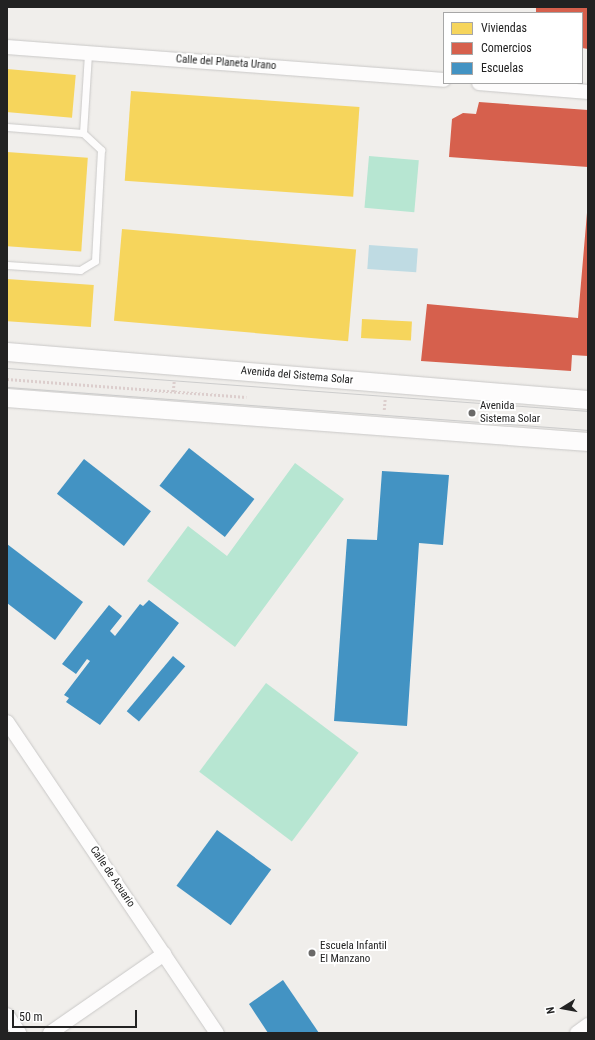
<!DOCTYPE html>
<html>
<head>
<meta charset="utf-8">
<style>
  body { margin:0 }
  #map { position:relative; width:595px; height:1040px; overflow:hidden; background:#f0eeeb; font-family:"Roboto Condensed",sans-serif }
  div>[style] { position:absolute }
  .pitch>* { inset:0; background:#b7e6d2; transform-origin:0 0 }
  .water>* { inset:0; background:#bfdbe3; transform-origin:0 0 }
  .homes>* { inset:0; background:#f6d55c; transform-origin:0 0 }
  .shops>* { inset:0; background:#d6604d }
  .schools>* { inset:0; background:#4393c3; transform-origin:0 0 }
  .path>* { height:2.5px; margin-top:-1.25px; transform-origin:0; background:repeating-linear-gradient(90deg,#dccecd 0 2px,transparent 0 4px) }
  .roads { filter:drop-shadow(0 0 1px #c9c8c7) drop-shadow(0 0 1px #c9c8c7) }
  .service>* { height:7px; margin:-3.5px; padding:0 3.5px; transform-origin:3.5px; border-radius:3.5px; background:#fdfcfc }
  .minor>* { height:14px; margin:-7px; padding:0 7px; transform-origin:7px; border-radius:7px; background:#fdfcfc }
  .tertiary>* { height:18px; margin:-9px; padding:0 9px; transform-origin:9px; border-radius:9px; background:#fdfcfc }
  .tram>* { height:1px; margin:-0.5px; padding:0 0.5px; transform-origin:0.5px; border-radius:0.5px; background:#ccc }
  .dots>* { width:11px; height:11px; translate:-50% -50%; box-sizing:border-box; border:2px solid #fff; border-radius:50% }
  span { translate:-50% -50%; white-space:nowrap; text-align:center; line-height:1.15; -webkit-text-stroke:4px #fff; paint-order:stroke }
  .street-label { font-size:11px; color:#222 }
  .poi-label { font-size:11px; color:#222 }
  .left { translate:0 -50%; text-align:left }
  .frame { position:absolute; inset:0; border:8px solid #222; pointer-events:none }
  .legend { position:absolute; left:443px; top:12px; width:140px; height:72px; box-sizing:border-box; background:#fff; border:1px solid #a7a7a7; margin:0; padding:5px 7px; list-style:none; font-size:12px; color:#222 }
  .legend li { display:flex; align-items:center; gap:8px; height:20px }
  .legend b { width:20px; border:1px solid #a7a7a7 }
  .north { position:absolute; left:543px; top:988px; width:40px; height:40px; -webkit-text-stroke:3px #fff; paint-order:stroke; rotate:259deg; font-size:11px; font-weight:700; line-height:16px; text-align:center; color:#222 }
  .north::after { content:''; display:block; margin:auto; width:14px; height:18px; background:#222; clip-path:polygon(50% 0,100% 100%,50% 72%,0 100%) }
  .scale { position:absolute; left:12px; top:1010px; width:125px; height:18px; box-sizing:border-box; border:2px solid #222; border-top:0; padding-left:5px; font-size:12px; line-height:14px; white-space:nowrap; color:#222; -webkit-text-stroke:3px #fff; paint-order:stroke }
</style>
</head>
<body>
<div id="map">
  <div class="pitch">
    <div style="left:369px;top:156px;width:50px;height:52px;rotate:5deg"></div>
    <div style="clip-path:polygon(295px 463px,344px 499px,235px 647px,147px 581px,188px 526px,227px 556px)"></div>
    <div style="left:266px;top:683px;width:116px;height:111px;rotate:37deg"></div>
  </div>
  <div class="water">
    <div style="left:369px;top:245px;width:49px;height:24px;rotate:4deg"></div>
  </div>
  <div class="homes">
    <div style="left:7px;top:69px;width:69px;height:43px;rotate:5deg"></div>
    <div style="left:131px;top:91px;width:229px;height:90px;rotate:4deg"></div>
    <div style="left:7px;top:152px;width:81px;height:94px;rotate:4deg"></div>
    <div style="left:122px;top:229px;width:235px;height:92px;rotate:5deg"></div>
    <div style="left:7px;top:279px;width:87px;height:42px;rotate:4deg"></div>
    <div style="left:362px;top:319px;width:50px;height:19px;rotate:3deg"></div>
  </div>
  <div class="shops">
    <div style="clip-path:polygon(536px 7px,588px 7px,588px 49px,582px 48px,582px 13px,536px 13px)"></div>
    <div style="clip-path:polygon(479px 102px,588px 110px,588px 167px,449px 157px,452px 119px,463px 113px,476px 114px)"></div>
    <div style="clip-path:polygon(588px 201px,588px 356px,572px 355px,571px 371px,421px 361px,427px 304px,578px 318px)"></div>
  </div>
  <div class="schools">
    <div style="left:189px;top:448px;width:83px;height:48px;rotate:38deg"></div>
    <div style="left:84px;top:459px;width:85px;height:44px;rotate:38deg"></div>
    <div style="clip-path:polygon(382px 471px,449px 475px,443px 545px,419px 543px,407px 726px,334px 721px,347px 539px,377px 540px)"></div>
    <div style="clip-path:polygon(7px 544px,83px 602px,55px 640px,7px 603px)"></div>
    <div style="clip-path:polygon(149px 600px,179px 623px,100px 725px,66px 702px,69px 698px,64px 695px,90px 661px,87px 659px,76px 674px,62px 664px,109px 605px,122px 616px,110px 631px,115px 636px,140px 604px,143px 606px)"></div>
    <div style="left:173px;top:656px;width:16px;height:72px;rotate:40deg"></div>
    <div style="left:217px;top:830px;width:67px;height:69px;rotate:36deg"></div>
    <div style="clip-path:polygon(283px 980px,319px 1033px,268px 1033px,249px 1004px)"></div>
  </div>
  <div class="path">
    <div style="left:7px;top:379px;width:240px;rotate:4.3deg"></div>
    <div style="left:173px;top:392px;width:11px;rotate:-85deg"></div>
    <div style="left:384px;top:410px;width:11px;rotate:-85deg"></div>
  </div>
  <div class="roads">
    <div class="service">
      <div style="left:7px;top:127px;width:76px;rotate:4.5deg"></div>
      <div style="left:83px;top:133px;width:25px;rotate:43deg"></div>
      <div style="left:101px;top:150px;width:111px;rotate:93.1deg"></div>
      <div style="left:95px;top:261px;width:17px;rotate:149deg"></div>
      <div style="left:80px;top:270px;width:73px;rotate:-176.1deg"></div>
      <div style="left:83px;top:133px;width:80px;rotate:-86.4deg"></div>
    </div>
    <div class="minor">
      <div style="left:7px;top:47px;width:438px;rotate:4.3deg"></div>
      <div style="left:479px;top:83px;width:109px;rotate:4.7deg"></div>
      <div style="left:7px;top:722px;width:375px;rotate:56deg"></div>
      <div style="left:7px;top:1015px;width:22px;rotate:56deg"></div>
      <div style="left:50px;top:1033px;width:139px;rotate:-34.7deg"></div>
      <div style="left:577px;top:1033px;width:14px;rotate:-36deg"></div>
    </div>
    <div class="tertiary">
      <div style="left:7px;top:352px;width:583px;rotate:4.72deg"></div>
      <div style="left:7px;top:398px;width:583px;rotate:4.33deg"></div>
    </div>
  </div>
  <div class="tram">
    <div style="left:7px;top:368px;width:583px;rotate:4.23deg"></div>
    <div style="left:7px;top:387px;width:583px;rotate:4.23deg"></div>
  </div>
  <div class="dots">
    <div style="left:472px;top:413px;background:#6a6968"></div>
    <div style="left:312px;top:953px;background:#6a6968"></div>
  </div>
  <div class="street-label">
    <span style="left:226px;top:63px;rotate:4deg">Calle del Planeta Urano</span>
    <span style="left:297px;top:376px;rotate:5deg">Avenida del Sistema Solar</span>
    <span style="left:112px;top:877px;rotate:56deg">Calle de Acuario</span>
  </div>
  <div class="poi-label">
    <span class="left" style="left:480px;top:413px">Avenida<br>Sistema Solar</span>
    <span class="left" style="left:320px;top:953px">Escuela Infantil<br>El Manzano</span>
  </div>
  <div class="frame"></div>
  <ul class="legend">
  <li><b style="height:11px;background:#f6d55c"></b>Viviendas</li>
  <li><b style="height:11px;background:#d6604d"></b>Comercios</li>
  <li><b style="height:11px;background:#4393c3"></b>Escuelas</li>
  </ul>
  <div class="north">N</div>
  <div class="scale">50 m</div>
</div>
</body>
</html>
